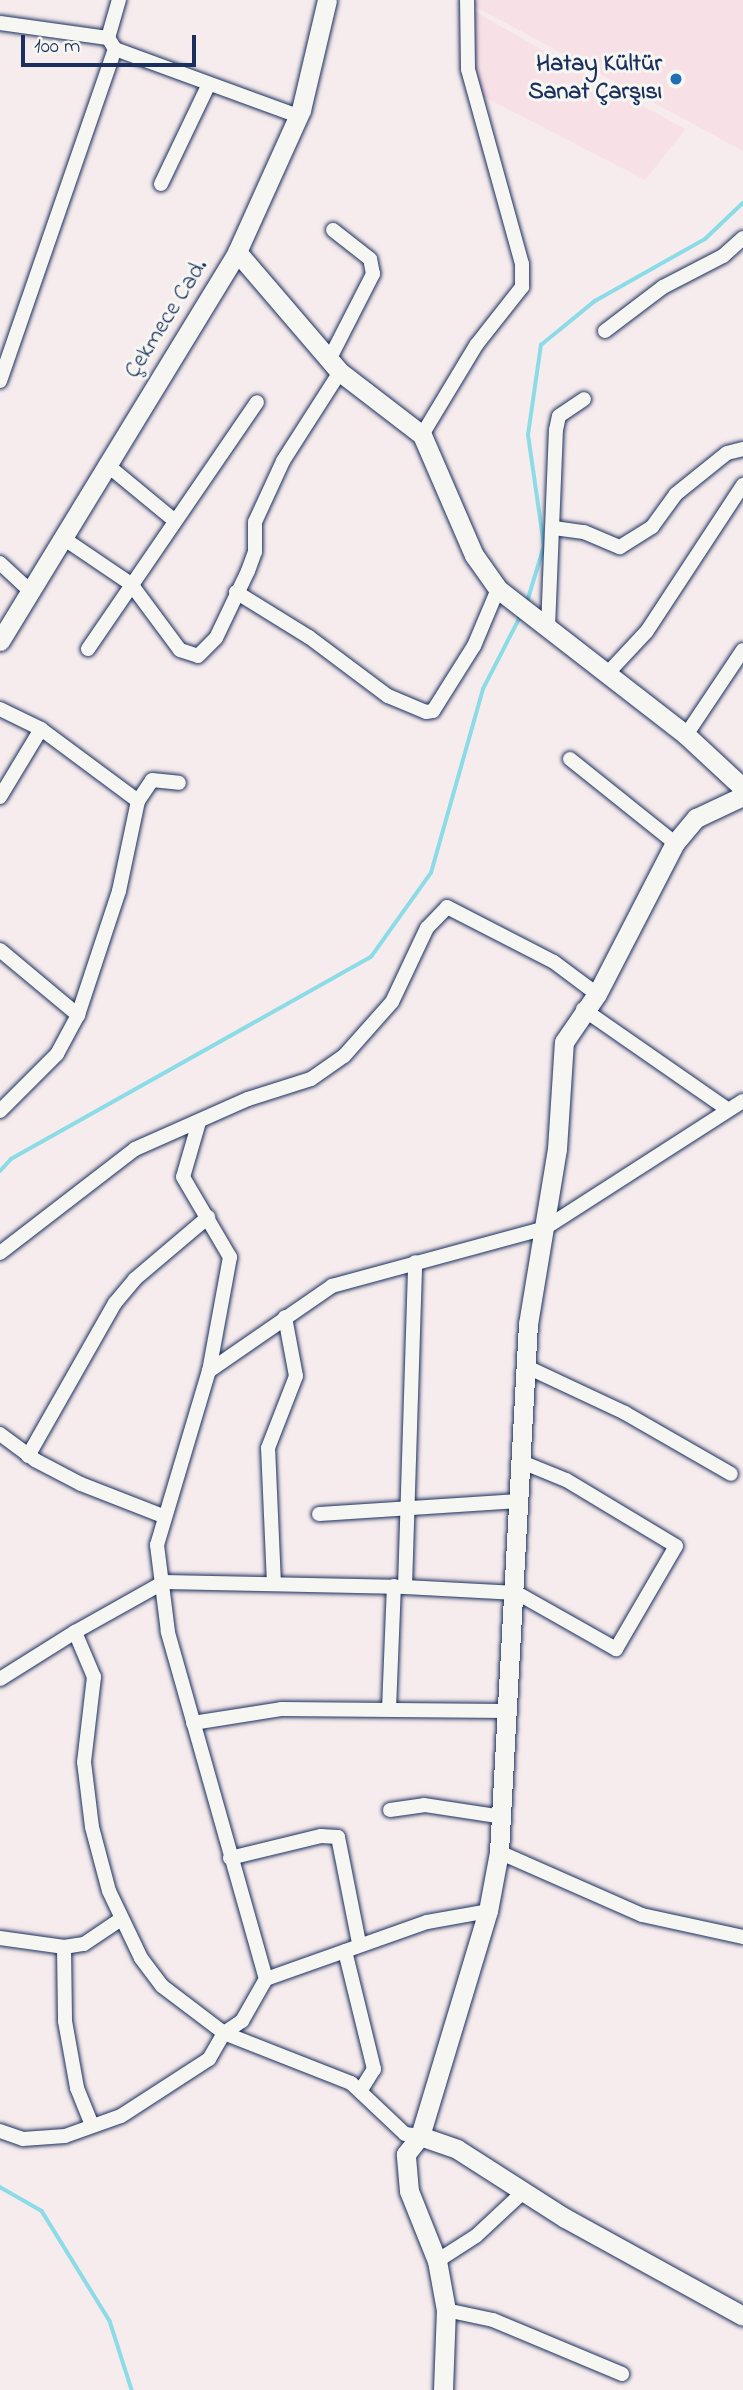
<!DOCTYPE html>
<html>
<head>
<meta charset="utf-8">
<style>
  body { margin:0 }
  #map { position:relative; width:743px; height:2390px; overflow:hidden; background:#f7eced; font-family:"Indie Flower",sans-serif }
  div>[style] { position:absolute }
  .built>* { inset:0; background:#f8e0e7 }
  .stream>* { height:3.5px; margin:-1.75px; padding:0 1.75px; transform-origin:1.75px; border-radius:1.75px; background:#8bdce6 }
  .roads { filter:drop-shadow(0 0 2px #1b2f5e) drop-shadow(0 0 2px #1b2f5e) }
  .street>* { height:14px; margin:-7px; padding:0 7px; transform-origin:7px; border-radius:7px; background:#f6f6f2 }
  .secondary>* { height:19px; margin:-9.5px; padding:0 9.5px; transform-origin:9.5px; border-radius:9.5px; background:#f6f6f2 }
  .dots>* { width:19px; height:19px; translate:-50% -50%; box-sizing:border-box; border:4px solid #f6f6f2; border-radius:50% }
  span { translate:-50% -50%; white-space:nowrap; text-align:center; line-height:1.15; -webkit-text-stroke:6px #f6f6f2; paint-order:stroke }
  .poi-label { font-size:24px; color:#1b2f5e; font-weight:700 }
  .right { translate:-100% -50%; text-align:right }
  .street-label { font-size:24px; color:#1b2f5e }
  .scale { position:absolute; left:21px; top:35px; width:175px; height:32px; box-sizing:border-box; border:4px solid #1b2f5e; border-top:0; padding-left:9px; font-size:21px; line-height:24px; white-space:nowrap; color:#1b2f5e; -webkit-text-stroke:5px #f6f6f2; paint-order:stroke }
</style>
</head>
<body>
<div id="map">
  <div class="built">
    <div style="clip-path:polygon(475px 0,743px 0,743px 151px,474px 6px)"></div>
    <div style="clip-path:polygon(471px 9px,598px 82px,686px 129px,645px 180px,471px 90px)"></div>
  </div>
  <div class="stream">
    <div style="left:527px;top:602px;width:59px;rotate:-73.1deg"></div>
    <div style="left:544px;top:546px;width:112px;rotate:-98.2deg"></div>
    <div style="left:528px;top:435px;width:91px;rotate:-81.8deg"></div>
    <div style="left:541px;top:345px;width:70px;rotate:-39.2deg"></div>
    <div style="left:595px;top:301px;width:126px;rotate:-29.4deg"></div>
    <div style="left:705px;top:239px;width:52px;rotate:-43.5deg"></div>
    <div style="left:0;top:1171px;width:16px;rotate:-47deg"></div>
    <div style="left:11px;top:1159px;width:413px;rotate:-29.3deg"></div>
    <div style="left:371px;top:957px;width:103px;rotate:-54.5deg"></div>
    <div style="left:431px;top:873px;width:191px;rotate:-74.2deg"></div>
    <div style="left:483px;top:689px;width:83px;rotate:-62.8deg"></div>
    <div style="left:0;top:2187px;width:48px;rotate:29.7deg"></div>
    <div style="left:42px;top:2211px;width:129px;rotate:58.3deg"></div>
    <div style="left:110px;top:2321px;width:72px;rotate:72.3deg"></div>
  </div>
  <div class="roads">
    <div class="street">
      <div style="left:0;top:23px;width:109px;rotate:7.9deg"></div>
      <div style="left:115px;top:49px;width:195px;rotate:20.1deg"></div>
      <div style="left:161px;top:184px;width:109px;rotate:-64.4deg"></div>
      <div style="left:605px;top:331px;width:73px;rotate:-37.2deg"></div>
      <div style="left:663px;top:287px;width:68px;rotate:-27.3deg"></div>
      <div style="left:723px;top:256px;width:27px;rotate:-42deg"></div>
      <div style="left:329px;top:360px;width:97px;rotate:-62.9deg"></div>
      <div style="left:373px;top:274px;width:15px;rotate:-101deg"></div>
      <div style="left:370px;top:259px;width:47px;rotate:-141.9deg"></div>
      <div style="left:0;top:381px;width:351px;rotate:-70.9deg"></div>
      <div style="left:115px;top:49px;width:13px;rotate:-122deg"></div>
      <div style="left:108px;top:38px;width:40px;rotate:-74deg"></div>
      <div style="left:422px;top:435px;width:106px;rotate:-58.9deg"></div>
      <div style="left:477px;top:344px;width:73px;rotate:-51.7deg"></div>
      <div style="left:522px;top:287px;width:23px;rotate:-90deg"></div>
      <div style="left:522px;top:264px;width:202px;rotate:-105.5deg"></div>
      <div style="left:468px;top:69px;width:69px;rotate:-90.8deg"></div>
      <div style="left:106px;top:464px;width:89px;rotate:39.6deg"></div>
      <div style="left:554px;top:528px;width:30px;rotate:8deg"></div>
      <div style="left:584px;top:532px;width:39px;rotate:23deg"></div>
      <div style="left:620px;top:547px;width:38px;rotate:-32deg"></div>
      <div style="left:652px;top:527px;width:41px;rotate:-54deg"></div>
      <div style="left:676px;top:494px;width:65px;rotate:-38.8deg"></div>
      <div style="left:727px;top:453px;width:16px;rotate:-14deg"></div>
      <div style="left:63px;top:538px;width:82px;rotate:34.1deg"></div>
      <div style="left:131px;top:584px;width:82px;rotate:53.4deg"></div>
      <div style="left:180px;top:650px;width:19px;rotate:18deg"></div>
      <div style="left:198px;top:656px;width:25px;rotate:-45deg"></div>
      <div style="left:216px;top:638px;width:74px;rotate:-64.5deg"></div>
      <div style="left:248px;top:571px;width:20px;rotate:-70deg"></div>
      <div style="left:255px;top:552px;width:30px;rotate:-90deg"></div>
      <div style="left:255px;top:522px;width:67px;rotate:-65.3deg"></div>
      <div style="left:283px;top:461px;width:106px;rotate:-57.4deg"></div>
      <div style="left:0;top:563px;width:41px;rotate:43deg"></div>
      <div style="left:236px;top:592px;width:86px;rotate:31.7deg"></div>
      <div style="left:309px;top:637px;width:99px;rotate:36.8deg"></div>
      <div style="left:388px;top:696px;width:41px;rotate:22.8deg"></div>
      <div style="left:426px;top:712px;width:7px;rotate:-8deg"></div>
      <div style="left:433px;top:711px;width:77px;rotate:-57.8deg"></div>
      <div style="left:474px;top:646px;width:62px;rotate:-67.2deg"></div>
      <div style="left:548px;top:628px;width:198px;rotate:-87.7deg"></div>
      <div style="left:556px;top:430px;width:14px;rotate:-78deg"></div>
      <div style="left:559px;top:416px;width:30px;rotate:-34deg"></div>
      <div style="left:88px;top:649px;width:299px;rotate:-55.6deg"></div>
      <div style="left:606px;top:675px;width:60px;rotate:-47deg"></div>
      <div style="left:647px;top:631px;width:175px;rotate:-56.7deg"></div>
      <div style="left:0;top:709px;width:46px;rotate:26deg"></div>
      <div style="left:41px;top:729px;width:121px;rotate:36.6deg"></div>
      <div style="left:686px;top:735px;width:102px;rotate:-56.2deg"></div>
      <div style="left:570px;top:759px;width:134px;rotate:38.7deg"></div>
      <div style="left:0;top:797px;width:79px;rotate:-58.9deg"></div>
      <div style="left:0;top:950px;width:102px;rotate:39.8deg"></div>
      <div style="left:583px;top:1009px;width:175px;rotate:34.8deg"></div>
      <div style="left:0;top:1111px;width:81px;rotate:-45deg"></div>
      <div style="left:57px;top:1054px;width:44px;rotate:-61.7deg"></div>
      <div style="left:78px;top:1015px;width:131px;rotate:-71.7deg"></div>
      <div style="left:119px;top:891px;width:92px;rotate:-78.1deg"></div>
      <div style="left:138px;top:801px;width:25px;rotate:-56deg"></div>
      <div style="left:152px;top:780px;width:27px;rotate:6deg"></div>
      <div style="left:199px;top:1122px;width:57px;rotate:106.2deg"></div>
      <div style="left:183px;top:1177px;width:93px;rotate:59.6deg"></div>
      <div style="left:230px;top:1257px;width:116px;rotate:100.4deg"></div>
      <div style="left:0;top:1253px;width:170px;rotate:-37.6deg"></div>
      <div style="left:135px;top:1149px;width:124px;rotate:-23.9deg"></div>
      <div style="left:248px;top:1099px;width:66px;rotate:-17.6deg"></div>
      <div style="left:311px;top:1079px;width:40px;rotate:-34.9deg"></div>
      <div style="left:344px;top:1056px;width:72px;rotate:-48.4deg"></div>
      <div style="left:392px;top:1002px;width:82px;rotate:-64.7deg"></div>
      <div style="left:427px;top:928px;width:29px;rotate:-46deg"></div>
      <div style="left:447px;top:907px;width:120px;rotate:27.2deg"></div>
      <div style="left:554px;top:962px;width:54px;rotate:36.7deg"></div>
      <div style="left:527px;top:1367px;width:108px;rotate:25.1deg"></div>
      <div style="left:625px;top:1413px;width:122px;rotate:29.9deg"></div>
      <div style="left:0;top:1434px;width:44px;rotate:36.6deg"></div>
      <div style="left:35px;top:1460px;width:52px;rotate:27.6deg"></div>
      <div style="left:81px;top:1484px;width:88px;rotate:21.3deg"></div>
      <div style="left:28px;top:1456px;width:176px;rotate:-60.4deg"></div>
      <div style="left:115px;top:1303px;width:31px;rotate:-50deg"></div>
      <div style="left:135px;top:1279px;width:96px;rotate:-40.3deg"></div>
      <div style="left:319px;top:1514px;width:201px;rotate:-3.7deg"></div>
      <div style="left:274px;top:1584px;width:136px;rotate:-92.5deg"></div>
      <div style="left:268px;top:1448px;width:77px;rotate:-68.7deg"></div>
      <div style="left:296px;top:1376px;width:60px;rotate:-100.6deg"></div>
      <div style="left:405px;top:1587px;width:325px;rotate:-88.2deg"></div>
      <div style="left:0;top:1679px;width:89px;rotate:-32.1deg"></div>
      <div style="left:389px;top:1709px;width:123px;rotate:-87.7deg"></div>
      <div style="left:193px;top:1723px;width:89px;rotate:-9deg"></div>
      <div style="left:281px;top:1709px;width:226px;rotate:0.5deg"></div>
      <div style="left:390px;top:1810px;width:34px;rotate:-8deg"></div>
      <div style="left:424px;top:1805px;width:74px;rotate:8.6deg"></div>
      <div style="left:499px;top:1852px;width:156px;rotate:23.8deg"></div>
      <div style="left:642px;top:1915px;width:103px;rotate:12.3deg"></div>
      <div style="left:230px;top:1858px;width:94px;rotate:-13.6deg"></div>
      <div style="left:321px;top:1836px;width:17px;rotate:3deg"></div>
      <div style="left:338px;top:1837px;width:108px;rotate:78.8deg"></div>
      <div style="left:0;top:1938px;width:65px;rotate:8deg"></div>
      <div style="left:64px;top:1947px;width:20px;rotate:-9deg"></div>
      <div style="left:84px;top:1944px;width:45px;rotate:-34deg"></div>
      <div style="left:64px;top:1947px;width:74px;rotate:89.2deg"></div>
      <div style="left:65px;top:2021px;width:68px;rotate:79.8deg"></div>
      <div style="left:77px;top:2088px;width:40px;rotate:68deg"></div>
      <div style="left:345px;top:1951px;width:122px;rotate:76.2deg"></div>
      <div style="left:374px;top:2069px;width:26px;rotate:122deg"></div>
      <div style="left:266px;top:1979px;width:361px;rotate:-105.8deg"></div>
      <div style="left:168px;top:1632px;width:88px;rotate:-97.2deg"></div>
      <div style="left:157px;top:1545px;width:182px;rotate:-73.4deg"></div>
      <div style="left:209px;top:1371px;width:150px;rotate:-34.6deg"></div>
      <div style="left:332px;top:1286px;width:221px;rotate:-15.2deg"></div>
      <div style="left:545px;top:1228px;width:235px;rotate:-32.7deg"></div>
      <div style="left:0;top:2131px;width:24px;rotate:19deg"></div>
      <div style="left:23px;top:2139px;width:42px;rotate:-4.1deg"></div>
      <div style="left:65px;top:2136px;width:59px;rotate:-19.7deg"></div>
      <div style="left:121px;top:2116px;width:105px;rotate:-32.9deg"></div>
      <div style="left:209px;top:2059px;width:30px;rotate:-60deg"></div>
      <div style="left:224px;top:2033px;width:22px;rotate:-34deg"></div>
      <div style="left:242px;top:2021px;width:48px;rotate:-60.3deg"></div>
      <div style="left:266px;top:1979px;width:171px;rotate:-19.5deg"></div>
      <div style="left:427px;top:1922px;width:62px;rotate:-10.2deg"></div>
      <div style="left:420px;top:2136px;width:15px;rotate:-172deg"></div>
      <div style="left:405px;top:2134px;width:74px;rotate:-136.6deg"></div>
      <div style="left:351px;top:2083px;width:136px;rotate:-158.5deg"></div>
      <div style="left:224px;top:2033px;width:78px;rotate:-142.8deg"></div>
      <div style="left:162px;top:1986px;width:35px;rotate:-127deg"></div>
      <div style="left:141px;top:1958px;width:74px;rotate:-115.5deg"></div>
      <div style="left:109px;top:1891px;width:66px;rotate:-104.9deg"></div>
      <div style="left:92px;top:1827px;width:65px;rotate:-97deg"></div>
      <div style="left:84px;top:1762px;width:86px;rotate:-83.3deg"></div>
      <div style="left:94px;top:1677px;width:49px;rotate:-112.9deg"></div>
      <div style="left:75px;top:1632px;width:102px;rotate:-29.3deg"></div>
      <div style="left:164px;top:1582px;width:241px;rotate:1.2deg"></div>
      <div style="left:405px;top:1587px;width:112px;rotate:3.1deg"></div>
      <div style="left:517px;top:1593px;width:114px;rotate:29.5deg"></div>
      <div style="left:616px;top:1649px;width:119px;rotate:-59.8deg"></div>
      <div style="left:676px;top:1546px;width:128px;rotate:-149deg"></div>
      <div style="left:566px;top:1480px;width:48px;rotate:-157.8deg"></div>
      <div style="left:437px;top:2261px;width:46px;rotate:-32.7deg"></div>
      <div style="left:476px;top:2236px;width:64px;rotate:-43.1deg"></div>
      <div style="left:446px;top:2310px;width:48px;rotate:12deg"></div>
      <div style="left:493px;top:2320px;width:140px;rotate:22.7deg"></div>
    </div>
    <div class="secondary">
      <div style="left:237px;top:252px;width:158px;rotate:49.4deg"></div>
      <div style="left:340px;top:372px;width:103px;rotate:37.5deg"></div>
      <div style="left:422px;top:435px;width:131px;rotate:66.6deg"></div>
      <div style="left:474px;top:555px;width:42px;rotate:54.8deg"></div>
      <div style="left:498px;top:589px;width:238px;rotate:37.8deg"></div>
      <div style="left:686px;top:735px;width:78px;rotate:42.9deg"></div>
      <div style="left:0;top:641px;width:456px;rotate:-58.6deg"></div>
      <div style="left:237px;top:252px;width:156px;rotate:-65.7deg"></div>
      <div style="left:301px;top:110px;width:113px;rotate:-76.7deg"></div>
      <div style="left:420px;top:2136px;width:39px;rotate:19deg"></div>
      <div style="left:457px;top:2149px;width:128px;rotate:32.6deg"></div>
      <div style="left:565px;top:2218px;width:203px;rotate:28.8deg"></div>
      <div style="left:443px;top:2390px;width:80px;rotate:-87.9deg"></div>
      <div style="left:446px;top:2310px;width:50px;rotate:-100.4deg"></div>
      <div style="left:437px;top:2261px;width:75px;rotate:-111.8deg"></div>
      <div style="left:409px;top:2191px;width:37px;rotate:-95deg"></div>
      <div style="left:406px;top:2154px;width:23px;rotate:-52deg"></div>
      <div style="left:420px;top:2136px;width:235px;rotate:-73.2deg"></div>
      <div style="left:488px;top:1911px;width:60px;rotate:-79.4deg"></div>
      <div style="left:499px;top:1852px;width:529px;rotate:-86.86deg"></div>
      <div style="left:528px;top:1324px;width:177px;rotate:-80.6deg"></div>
      <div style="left:557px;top:1149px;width:107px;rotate:-86.3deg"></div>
      <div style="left:564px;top:1042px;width:58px;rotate:-55.5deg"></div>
      <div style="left:597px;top:994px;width:170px;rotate:-62.7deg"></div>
      <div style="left:675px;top:843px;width:33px;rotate:-50deg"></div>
      <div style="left:696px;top:818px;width:52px;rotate:-25.1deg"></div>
    </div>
  </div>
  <div class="dots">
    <div style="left:676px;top:79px;background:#1f6fb2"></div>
  </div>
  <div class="poi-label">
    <span class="right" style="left:662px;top:79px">Hatay Kültür<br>Sanat Çarşısı</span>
  </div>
  <div class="street-label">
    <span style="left:167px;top:319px;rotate:-58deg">Çekmece Cad.</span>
  </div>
  <div class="scale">100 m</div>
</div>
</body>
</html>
